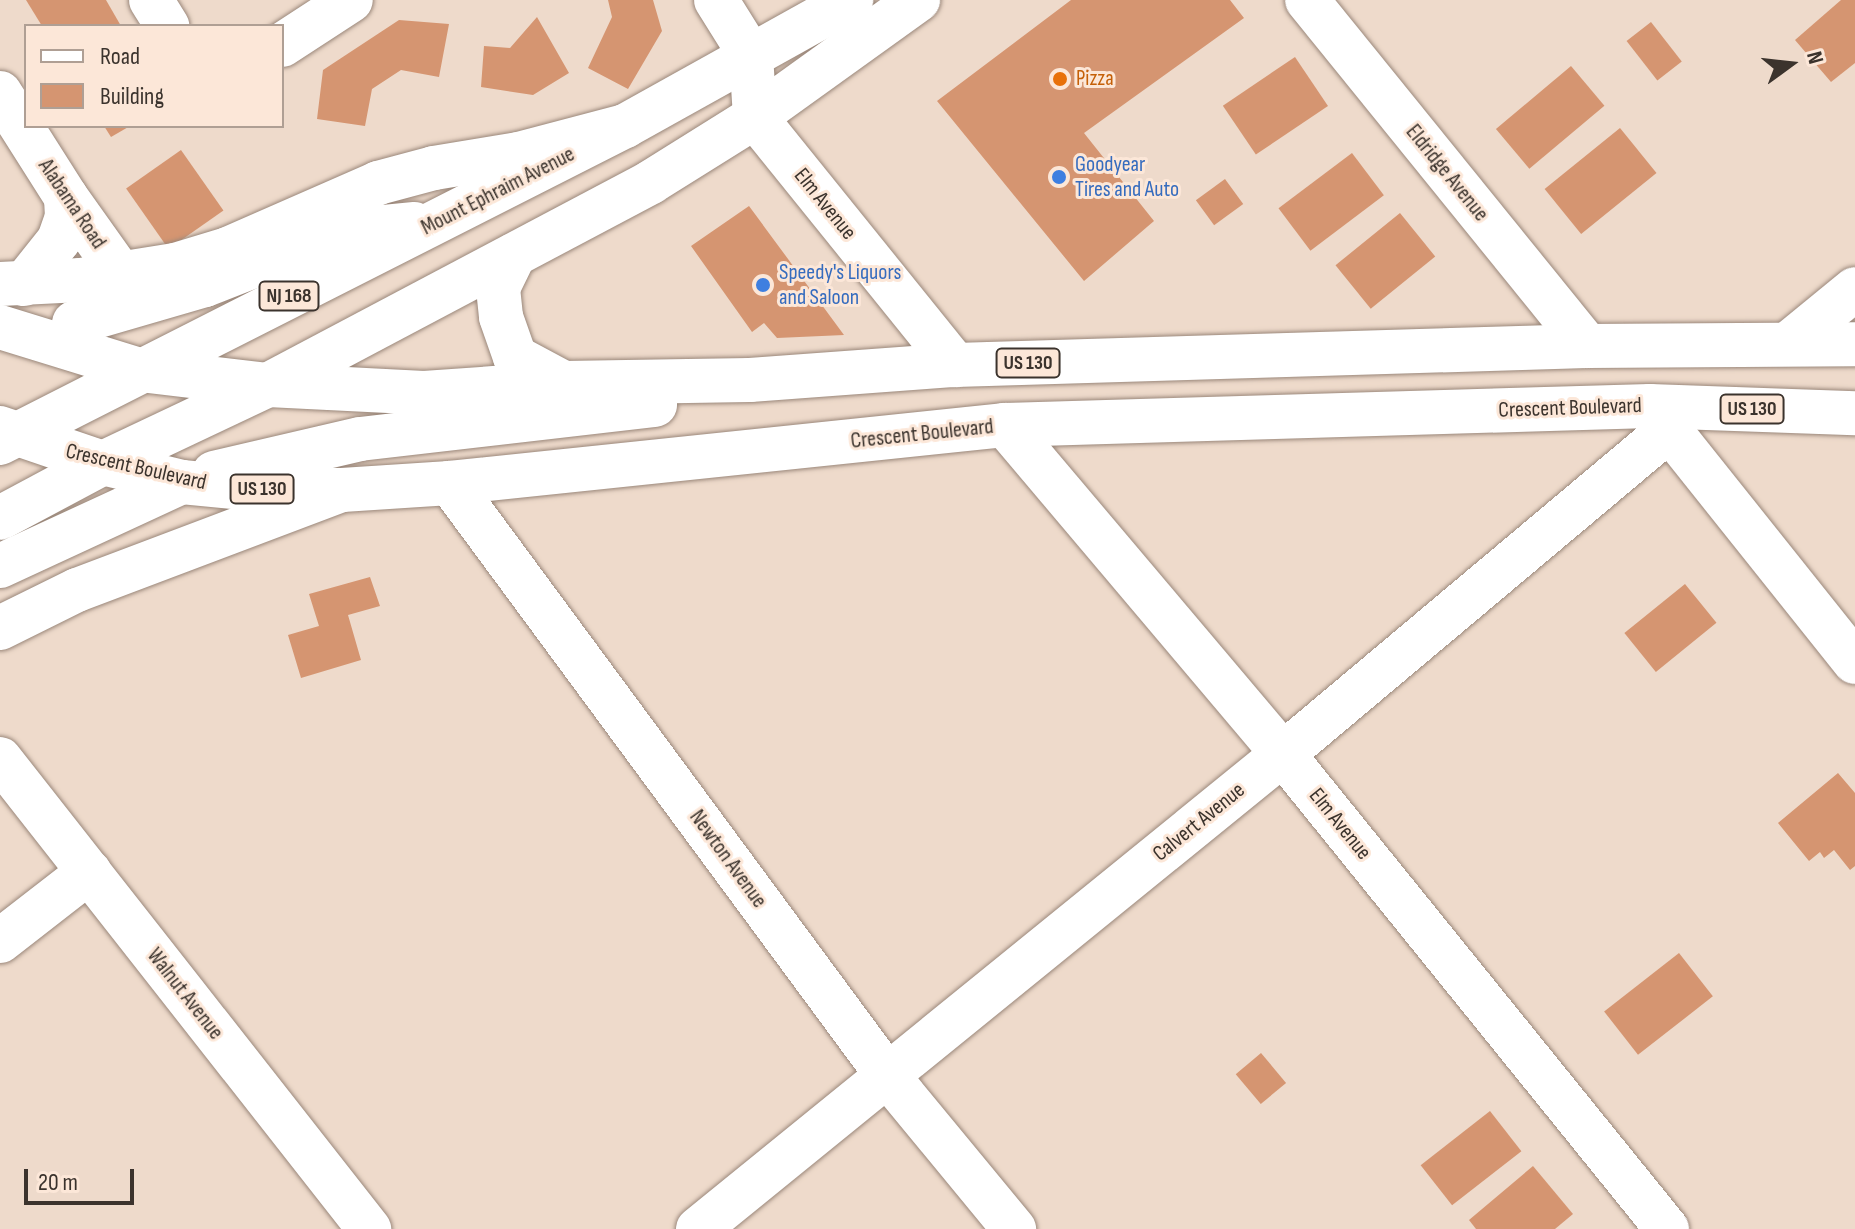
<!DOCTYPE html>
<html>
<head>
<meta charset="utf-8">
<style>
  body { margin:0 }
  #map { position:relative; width:1855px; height:1229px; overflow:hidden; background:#eedacb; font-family:"Sofia Sans Condensed",sans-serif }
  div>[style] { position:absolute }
  .building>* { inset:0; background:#d59571; transform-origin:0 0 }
  .roads { filter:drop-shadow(0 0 2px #9a877a) drop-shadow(0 0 2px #9a877a) }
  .minor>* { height:44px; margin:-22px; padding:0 22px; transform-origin:22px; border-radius:22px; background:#fff }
  .major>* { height:44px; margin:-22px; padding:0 22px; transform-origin:22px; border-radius:22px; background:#fff }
  .highway>* { height:44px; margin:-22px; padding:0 22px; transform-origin:22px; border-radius:22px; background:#fff }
  .dots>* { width:22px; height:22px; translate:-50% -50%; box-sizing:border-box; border:4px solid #fce7d8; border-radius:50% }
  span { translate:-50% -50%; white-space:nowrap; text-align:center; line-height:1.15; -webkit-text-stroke:6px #fce7d8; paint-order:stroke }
  .shield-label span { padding:2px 6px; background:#fce7d8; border:2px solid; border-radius:6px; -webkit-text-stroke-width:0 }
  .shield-label { font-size:20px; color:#3b332d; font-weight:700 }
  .food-label { font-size:22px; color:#c56008 }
  .left { translate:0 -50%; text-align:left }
  .shop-label { font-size:22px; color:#366cbe }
  .street-label { font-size:22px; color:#3b332d }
  .legend { position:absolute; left:24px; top:24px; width:260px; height:104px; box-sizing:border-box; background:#fce7d8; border:2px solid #af9f94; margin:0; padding:10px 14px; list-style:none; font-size:24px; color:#3b332d }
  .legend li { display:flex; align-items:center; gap:16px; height:40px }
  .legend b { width:40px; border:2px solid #af9f94 }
  .north { position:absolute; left:1751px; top:24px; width:80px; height:80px; -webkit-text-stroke:6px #fce7d8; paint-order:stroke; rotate:75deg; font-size:22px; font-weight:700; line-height:32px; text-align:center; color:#3b332d }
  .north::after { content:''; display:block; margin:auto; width:28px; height:36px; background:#3b332d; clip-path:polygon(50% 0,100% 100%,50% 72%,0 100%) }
  .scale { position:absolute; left:24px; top:1169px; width:110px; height:36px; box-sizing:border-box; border:4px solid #3b332d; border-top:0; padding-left:10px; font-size:24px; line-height:28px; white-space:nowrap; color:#3b332d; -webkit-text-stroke:6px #fce7d8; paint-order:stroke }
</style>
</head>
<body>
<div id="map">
  <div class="building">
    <div style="clip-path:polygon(26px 0,106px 0,121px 26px,42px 26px)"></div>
    <div style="clip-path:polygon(608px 0,653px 0,662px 31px,628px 89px,588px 68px,612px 17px)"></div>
    <div style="clip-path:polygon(1071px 0,1230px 0,1244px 18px,1084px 133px,1154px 221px,1084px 281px,937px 101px)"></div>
    <div style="clip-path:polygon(1841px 0,1855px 0,1855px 63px,1831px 82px,1795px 40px)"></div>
    <div style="clip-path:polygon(537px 17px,569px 73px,533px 95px,481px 87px,484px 46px,510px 48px)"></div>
    <div style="clip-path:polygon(399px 20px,449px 24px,439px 77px,401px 70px,372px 89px,365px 126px,317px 119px,323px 70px)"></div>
    <div style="left:1651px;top:22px;width:50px;height:31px;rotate:52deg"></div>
    <div style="left:1295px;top:57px;width:59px;height:87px;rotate:56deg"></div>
    <div style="left:1571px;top:66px;width:52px;height:98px;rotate:50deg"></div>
    <div style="clip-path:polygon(104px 126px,130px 126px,111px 137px)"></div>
    <div style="left:1620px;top:128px;width:58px;height:97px;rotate:51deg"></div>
    <div style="left:181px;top:150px;width:74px;height:67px;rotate:55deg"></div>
    <div style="left:1352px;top:153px;width:53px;height:92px;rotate:53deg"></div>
    <div style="left:1225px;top:179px;width:31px;height:36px;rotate:54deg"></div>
    <div style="clip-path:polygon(749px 206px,844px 335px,777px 338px,764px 323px,752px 332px,691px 246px)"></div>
    <div style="left:1400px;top:213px;width:56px;height:83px;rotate:51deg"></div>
    <div style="clip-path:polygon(370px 577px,380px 606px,348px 615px,361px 660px,301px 678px,288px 635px,319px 626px,309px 594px)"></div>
    <div style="left:1685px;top:584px;width:50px;height:78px;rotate:51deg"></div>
    <div style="clip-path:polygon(1838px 773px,1855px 793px,1855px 866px,1850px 870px,1834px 850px,1824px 858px,1820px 852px,1809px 861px,1778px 823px)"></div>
    <div style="left:1679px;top:953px;width:55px;height:95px;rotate:52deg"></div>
    <div style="left:1261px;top:1053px;width:39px;height:33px;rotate:50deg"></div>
    <div style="left:1490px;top:1111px;width:51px;height:88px;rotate:52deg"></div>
    <div style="clip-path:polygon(1533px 1166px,1573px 1214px,1555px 1229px,1476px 1229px,1469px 1220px)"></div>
  </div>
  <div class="roads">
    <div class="minor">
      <div style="left:151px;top:0;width:31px;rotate:58deg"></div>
      <div style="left:716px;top:0;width:66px;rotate:58deg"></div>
      <div style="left:751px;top:56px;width:61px;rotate:86.2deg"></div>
      <div style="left:755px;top:117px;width:319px;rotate:51.1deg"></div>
      <div style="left:1307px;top:0;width:445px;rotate:51deg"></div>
      <div style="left:282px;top:45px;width:82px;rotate:-33.1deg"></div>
      <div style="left:0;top:93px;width:123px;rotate:57.6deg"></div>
      <div style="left:66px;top:197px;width:93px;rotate:54.6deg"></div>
      <div style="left:24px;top:284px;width:56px;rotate:-51.5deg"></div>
      <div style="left:59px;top:240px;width:24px;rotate:-71deg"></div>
      <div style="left:67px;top:217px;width:20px;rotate:-93deg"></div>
      <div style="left:1789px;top:343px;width:85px;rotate:-39.3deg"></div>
      <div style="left:1652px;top:408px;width:325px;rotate:51.4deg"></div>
      <div style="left:1005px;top:425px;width:431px;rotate:49.8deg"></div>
      <div style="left:1283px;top:754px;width:611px;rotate:51.05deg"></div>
      <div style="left:450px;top:483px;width:736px;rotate:53.57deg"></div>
      <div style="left:887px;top:1075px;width:200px;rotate:50.5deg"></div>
      <div style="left:0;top:759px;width:598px;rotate:51.86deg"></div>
      <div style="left:0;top:941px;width:113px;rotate:-37.8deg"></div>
      <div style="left:698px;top:1229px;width:754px;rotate:-39.08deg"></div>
      <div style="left:1283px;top:754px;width:505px;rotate:-40.02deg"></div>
    </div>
    <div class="major">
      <div style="left:514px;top:255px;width:37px;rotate:116deg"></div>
      <div style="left:498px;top:288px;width:29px;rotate:84deg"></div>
      <div style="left:501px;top:317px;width:42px;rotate:70.7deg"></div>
      <div style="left:515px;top:357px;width:55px;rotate:28deg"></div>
      <div style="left:74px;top:323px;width:136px;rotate:-16.2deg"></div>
      <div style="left:205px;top:285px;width:148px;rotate:-21.4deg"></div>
      <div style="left:343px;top:231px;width:72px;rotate:-5.6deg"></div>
      <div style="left:0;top:443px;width:701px;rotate:-26.89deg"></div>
      <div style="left:625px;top:126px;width:259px;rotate:-29.1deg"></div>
      <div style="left:0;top:518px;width:117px;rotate:-28.1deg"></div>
      <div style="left:103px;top:463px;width:183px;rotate:-25.3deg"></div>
      <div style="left:268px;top:385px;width:433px;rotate:-27.9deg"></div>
      <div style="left:651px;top:182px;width:123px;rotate:-32deg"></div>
      <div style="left:755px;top:117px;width:201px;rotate:-35.7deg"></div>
      <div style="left:0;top:566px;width:200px;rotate:-24.8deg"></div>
      <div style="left:0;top:628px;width:86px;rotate:-26.3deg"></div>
      <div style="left:77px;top:590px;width:283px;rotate:-20.7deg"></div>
    </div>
    <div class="highway">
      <div style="left:0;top:284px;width:81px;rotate:-2.8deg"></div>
      <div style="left:81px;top:280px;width:95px;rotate:-9.1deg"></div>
      <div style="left:175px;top:265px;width:55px;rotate:-16.8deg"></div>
      <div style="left:228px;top:249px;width:164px;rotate:-23.7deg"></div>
      <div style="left:378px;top:183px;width:58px;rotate:-15deg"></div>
      <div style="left:434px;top:168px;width:86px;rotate:-9.4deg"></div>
      <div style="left:519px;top:154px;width:110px;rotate:-14.8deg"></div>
      <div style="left:0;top:327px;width:146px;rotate:17.1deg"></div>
      <div style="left:140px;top:370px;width:129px;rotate:6.7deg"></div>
      <div style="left:268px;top:385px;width:156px;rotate:2.9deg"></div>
      <div style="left:424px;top:393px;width:140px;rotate:-4.1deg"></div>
      <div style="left:564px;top:383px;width:186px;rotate:-0.9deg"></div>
      <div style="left:750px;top:380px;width:206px;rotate:-4.2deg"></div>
      <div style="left:955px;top:365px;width:632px;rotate:-1.72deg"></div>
      <div style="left:1587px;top:346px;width:268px;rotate:-0.4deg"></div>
      <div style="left:0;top:428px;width:109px;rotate:18.8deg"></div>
      <div style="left:103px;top:463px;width:81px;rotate:13.5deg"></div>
      <div style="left:182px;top:482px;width:70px;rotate:5.7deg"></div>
      <div style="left:252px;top:489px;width:90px;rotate:0.6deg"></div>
      <div style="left:342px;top:490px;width:108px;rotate:-3.7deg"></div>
      <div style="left:450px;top:483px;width:558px;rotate:-5.97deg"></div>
      <div style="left:1005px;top:425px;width:645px;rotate:-1.69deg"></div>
      <div style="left:1650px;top:406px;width:205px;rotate:2deg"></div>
      <div style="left:214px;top:473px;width:150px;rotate:-13.1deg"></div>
      <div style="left:360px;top:439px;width:297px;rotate:-6.6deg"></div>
    </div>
  </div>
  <div class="dots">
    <div style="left:1060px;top:79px;background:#e8710a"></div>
    <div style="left:1059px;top:177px;background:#3f7fe0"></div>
    <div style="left:763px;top:285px;background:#3f7fe0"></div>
  </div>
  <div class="shield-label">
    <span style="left:289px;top:296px">NJ 168</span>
    <span style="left:1028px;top:363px">US 130</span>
    <span style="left:1752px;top:409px">US 130</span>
    <span style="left:262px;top:489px">US 130</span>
  </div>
  <div class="food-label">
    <span class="left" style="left:1076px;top:79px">Pizza</span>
  </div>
  <div class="shop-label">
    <span class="left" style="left:1075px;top:177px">Goodyear<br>Tires and Auto</span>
    <span class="left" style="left:779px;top:285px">Speedy's Liquors<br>and Saloon</span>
  </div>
  <div class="street-label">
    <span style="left:1447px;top:173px;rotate:51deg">Eldridge Avenue</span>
    <span style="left:498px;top:191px;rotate:-27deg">Mount Ephraim Avenue</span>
    <span style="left:72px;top:204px;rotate:56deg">Alabama Road</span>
    <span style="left:825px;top:204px;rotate:51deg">Elm Avenue</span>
    <span style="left:1570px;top:408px;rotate:-2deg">Crescent Boulevard</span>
    <span style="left:922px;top:434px;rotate:-6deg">Crescent Boulevard</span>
    <span style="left:136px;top:467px;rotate:13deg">Crescent Boulevard</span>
    <span style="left:1199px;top:822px;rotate:-39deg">Calvert Avenue</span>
    <span style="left:1340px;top:824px;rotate:51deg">Elm Avenue</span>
    <span style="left:728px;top:859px;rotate:54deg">Newton Avenue</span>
    <span style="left:185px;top:994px;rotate:52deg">Walnut Avenue</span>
  </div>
  <ul class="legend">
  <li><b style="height:10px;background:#fff"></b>Road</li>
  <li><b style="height:22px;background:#d59571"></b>Building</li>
  </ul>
  <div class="north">N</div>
  <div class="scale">20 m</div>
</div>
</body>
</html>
